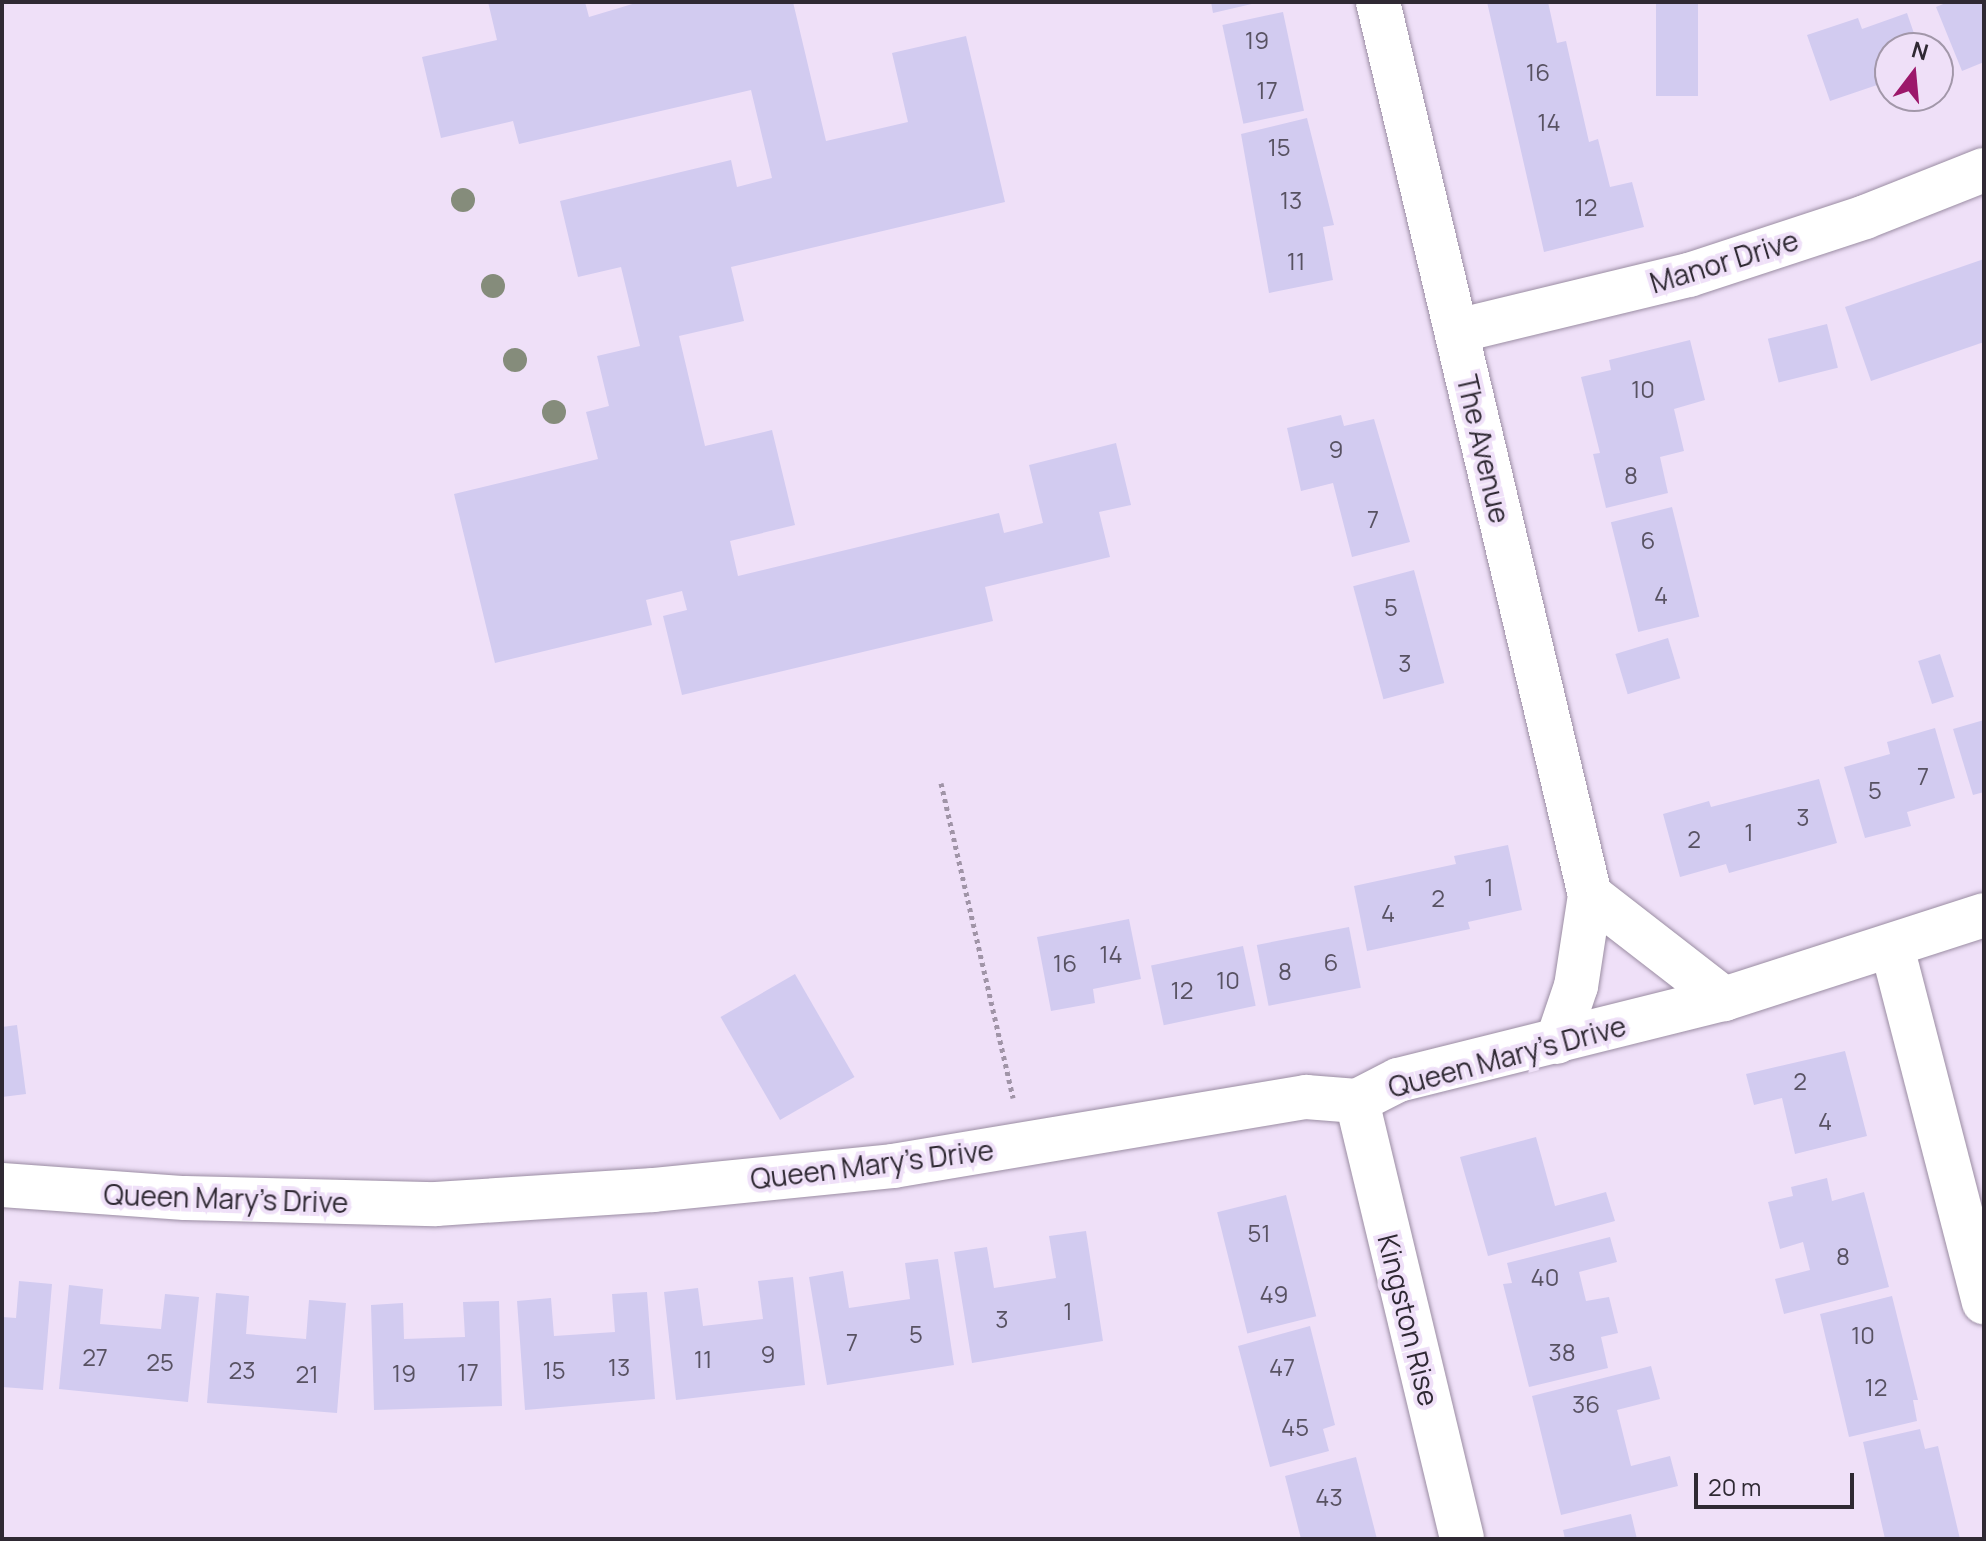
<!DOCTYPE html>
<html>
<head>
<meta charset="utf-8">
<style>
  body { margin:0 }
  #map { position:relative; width:1986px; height:1541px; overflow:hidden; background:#efe0f8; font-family:Manrope,sans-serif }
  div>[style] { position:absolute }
  .building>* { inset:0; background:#d2cbf0; transform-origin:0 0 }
  .path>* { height:5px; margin-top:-2.5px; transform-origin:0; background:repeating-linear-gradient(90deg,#a094a7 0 4px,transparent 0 8px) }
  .roads { filter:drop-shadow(0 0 2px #9b8da3) drop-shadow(0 0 2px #9b8da3) }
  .minor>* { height:44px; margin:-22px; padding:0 22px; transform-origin:22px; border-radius:22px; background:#fff }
  .trees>* { width:24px; height:24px; margin:-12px; border-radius:50%; background:#858c7b }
  span { translate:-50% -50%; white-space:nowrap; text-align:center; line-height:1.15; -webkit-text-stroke:8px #efe0f8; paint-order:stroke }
  .number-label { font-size:24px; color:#585262 }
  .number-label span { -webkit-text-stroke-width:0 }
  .street-label { font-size:28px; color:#2f2933 }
  .frame { position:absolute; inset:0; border:4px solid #2f2933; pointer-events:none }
  .north { position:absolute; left:1874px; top:32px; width:80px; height:80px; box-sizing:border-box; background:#efe0f8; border:2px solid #a297a9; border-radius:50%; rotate:16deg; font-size:22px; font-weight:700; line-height:32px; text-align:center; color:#2f2933 }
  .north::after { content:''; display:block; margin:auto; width:28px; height:36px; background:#9c186b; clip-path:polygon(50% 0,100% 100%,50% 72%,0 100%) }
  .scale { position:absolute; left:1694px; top:1473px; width:160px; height:36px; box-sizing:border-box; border:4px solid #2f2933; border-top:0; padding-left:10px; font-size:24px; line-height:28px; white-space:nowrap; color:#2f2933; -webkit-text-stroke:6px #efe0f8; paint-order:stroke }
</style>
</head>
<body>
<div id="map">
  <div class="building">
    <div style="clip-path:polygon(488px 2px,585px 2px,589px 17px,639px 2px,793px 2px,826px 141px,908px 122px,892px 53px,966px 36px,1005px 202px,731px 267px,744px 321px,679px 336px,705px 446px,772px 430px,795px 525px,730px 541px,738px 576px,999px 513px,1004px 533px,1043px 523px,1029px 465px,1116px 443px,1131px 505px,1099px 512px,1110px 557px,985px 587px,993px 621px,682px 695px,663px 616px,687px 610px,682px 591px,646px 600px,652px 625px,495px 663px,454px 494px,598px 459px,586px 412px,609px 406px,597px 356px,640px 346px,621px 267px,578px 277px,560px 201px,731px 160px,737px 187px,772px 178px,751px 90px,519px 144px,513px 121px,441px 138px,422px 57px,497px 40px)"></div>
    <div style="clip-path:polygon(1211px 2px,1256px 2px,1256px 3px,1213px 13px)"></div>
    <div style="clip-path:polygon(1487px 2px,1548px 2px,1557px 43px,1566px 41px,1589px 142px,1598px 139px,1610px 187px,1632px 182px,1644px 227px,1544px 252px)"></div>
    <div style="left:1656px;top:2px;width:42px;height:94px"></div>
    <div style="clip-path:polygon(1948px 2px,1984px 2px,1984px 62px,1962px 71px,1936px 7px)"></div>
    <div style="left:1283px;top:12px;width:101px;height:62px;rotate:78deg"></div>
    <div style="clip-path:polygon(1907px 13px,1919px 48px,1890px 48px,1890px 96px,1902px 96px,1888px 101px,1880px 84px,1830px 101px,1807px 35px,1858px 18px,1862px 29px)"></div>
    <div style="clip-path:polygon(1307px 118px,1334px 225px,1323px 227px,1333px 280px,1269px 293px,1241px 134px)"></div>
    <div style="clip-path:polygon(1984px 259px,1984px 342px,1871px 381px,1845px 307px)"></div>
    <div style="left:1827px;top:324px;width:45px;height:61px;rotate:76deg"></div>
    <div style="clip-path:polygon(1690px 340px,1705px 400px,1674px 409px,1684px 451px,1660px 457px,1668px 493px,1606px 508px,1593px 454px,1600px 453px,1581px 377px,1611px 370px,1609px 360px)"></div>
    <div style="clip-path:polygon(1341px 415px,1344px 426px,1374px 419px,1410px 542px,1352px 557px,1333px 483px,1301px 491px,1287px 428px)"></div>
    <div style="left:1672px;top:507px;width:113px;height:63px;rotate:76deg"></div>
    <div style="left:1414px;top:570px;width:117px;height:63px;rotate:75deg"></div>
    <div style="left:1668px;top:638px;width:42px;height:55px;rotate:73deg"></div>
    <div style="left:1940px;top:654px;width:45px;height:23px;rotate:72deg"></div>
    <div style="clip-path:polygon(1984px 720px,1984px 792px,1973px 795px,1953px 729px)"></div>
    <div style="clip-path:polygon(1935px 728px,1955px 798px,1907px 812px,1911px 826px,1865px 838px,1844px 767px,1890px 754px,1887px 742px)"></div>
    <div style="clip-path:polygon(1819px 779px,1837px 843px,1729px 873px,1726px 864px,1680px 877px,1663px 814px,1709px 801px,1711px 807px)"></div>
    <div style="clip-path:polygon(1508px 845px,1522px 910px,1468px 922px,1470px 929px,1367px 951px,1354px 886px,1456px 864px,1454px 856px)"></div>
    <div style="clip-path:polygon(1129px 919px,1141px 979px,1093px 989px,1095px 1003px,1051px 1011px,1037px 937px)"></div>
    <div style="left:1349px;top:927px;width:62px;height:94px;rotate:79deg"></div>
    <div style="left:1243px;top:946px;width:61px;height:94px;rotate:78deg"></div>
    <div style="left:795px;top:974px;width:119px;height:86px;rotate:60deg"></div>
    <div style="clip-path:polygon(17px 1025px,26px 1094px,2px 1097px,2px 1027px)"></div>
    <div style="clip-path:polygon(1845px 1051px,1867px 1136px,1795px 1154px,1782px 1098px,1754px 1105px,1746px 1074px)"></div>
    <div style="clip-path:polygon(1536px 1137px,1555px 1206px,1606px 1192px,1615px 1221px,1488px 1256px,1460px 1157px)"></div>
    <div style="clip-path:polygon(1827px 1178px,1832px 1201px,1864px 1192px,1889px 1287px,1784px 1314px,1775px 1279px,1810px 1270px,1803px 1242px,1780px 1249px,1768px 1202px,1793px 1196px,1791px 1187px)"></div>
    <div style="left:1286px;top:1195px;width:125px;height:71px;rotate:76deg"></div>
    <div style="clip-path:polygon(1086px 1231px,1103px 1341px,972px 1363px,954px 1252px,987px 1247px,994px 1288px,1056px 1278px,1049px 1236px)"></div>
    <div style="clip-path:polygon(1610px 1237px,1617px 1262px,1579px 1272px,1586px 1301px,1609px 1297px,1618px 1333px,1601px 1337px,1608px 1368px,1529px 1387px,1503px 1284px,1512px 1283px,1507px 1263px)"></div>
    <div style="clip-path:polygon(938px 1259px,954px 1365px,827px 1385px,809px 1277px,843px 1271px,849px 1308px,910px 1299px,905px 1263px)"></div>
    <div style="clip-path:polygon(793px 1277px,805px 1385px,676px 1400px,664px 1292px,698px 1288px,703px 1326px,763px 1319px,758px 1281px)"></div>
    <div style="clip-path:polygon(19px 1281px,52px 1284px,43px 1390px,2px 1387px,2px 1317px,16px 1318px)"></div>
    <div style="clip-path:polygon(69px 1285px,103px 1289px,100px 1324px,161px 1329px,165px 1294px,199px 1297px,188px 1402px,59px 1389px)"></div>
    <div style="clip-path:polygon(647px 1292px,655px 1399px,525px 1410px,517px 1301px,551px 1298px,554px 1336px,615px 1332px,612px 1294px)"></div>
    <div style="clip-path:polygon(216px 1293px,249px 1296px,246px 1334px,306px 1339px,309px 1300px,346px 1303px,337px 1413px,207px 1403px)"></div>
    <div style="clip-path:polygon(1892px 1296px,1918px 1400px,1913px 1400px,1917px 1421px,1849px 1437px,1820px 1314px)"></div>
    <div style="clip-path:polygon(499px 1301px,502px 1406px,374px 1410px,371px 1305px,403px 1303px,404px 1339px,434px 1338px,465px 1337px,463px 1302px)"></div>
    <div style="clip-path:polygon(1310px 1326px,1335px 1425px,1323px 1429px,1329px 1451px,1270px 1467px,1238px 1346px)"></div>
    <div style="clip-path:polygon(1651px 1366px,1660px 1399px,1617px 1410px,1631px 1466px,1670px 1456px,1678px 1486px,1561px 1515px,1532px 1396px)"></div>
    <div style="clip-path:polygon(1920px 1429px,1925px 1449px,1938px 1446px,1960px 1539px,1885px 1539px,1863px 1442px)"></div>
    <div style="clip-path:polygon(1356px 1457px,1377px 1539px,1301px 1539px,1285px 1476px)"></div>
    <div style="clip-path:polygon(1631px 1514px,1637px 1539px,1565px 1539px,1563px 1530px)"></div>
  </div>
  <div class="path">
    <div style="left:941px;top:783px;width:323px;rotate:77.1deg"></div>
  </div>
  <div class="roads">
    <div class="minor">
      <div style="left:1378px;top:2px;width:918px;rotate:76.65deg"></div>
      <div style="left:1590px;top:895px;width:92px;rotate:98.7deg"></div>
      <div style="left:1576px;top:986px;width:59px;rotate:108.7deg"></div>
      <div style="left:1457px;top:331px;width:239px;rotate:-13.6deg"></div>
      <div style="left:1689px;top:275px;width:185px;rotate:-18.2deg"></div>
      <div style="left:1865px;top:217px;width:128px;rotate:-21.6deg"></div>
      <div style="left:1590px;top:895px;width:170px;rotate:37.8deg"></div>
      <div style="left:1892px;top:947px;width:367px;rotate:75.5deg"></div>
      <div style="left:1357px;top:1101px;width:450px;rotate:76.5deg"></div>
      <div style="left:2px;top:1185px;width:183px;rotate:4.1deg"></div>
      <div style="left:185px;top:1198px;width:251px;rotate:1.4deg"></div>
      <div style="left:436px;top:1204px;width:218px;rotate:-3.7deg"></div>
      <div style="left:654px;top:1190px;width:240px;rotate:-5.7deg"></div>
      <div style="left:893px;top:1166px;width:419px;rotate:-9.5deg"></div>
      <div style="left:1306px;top:1097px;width:51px;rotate:4.5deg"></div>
      <div style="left:1357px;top:1101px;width:46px;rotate:-27.1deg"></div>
      <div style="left:1398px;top:1080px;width:336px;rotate:-14deg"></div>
      <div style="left:1724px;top:999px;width:273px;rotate:-17.9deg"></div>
    </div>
  </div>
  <div class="trees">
    <div style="left:463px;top:200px"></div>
    <div style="left:493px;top:286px"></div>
    <div style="left:515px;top:360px"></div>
    <div style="left:554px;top:412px"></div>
  </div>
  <div class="number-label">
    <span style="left:1257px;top:40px">19</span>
    <span style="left:1538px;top:72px">16</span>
    <span style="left:1267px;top:90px">17</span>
    <span style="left:1549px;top:122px">14</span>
    <span style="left:1279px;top:147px">15</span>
    <span style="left:1291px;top:200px">13</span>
    <span style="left:1586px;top:207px">12</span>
    <span style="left:1296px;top:261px">11</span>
    <span style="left:1643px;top:389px">10</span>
    <span style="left:1336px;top:449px">9</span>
    <span style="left:1631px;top:475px">8</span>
    <span style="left:1373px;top:519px">7</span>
    <span style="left:1648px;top:540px">6</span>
    <span style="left:1661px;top:595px">4</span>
    <span style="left:1391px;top:607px">5</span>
    <span style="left:1405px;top:663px">3</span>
    <span style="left:1923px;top:776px">7</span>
    <span style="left:1875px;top:790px">5</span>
    <span style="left:1803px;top:817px">3</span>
    <span style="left:1749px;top:832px">1</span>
    <span style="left:1694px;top:839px">2</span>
    <span style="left:1489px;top:887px">1</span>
    <span style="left:1438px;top:898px">2</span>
    <span style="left:1388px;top:913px">4</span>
    <span style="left:1111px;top:954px">14</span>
    <span style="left:1331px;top:962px">6</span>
    <span style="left:1065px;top:963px">16</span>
    <span style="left:1285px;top:971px">8</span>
    <span style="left:1228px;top:980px">10</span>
    <span style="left:1182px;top:990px">12</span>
    <span style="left:1800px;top:1081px">2</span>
    <span style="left:1825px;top:1121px">4</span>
    <span style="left:1259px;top:1233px">51</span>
    <span style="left:1843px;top:1256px">8</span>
    <span style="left:1545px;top:1277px">40</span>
    <span style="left:1274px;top:1294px">49</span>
    <span style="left:1068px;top:1311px">1</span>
    <span style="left:1002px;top:1319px">3</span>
    <span style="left:916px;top:1334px">5</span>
    <span style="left:1863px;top:1335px">10</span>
    <span style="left:852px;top:1342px">7</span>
    <span style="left:1562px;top:1352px">38</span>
    <span style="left:768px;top:1354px">9</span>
    <span style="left:95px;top:1357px">27</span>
    <span style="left:703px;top:1359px">11</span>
    <span style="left:160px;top:1362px">25</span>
    <span style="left:619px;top:1367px">13</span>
    <span style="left:1282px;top:1367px">47</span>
    <span style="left:242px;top:1370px">23</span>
    <span style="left:554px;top:1370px">15</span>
    <span style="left:468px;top:1372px">17</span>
    <span style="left:404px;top:1373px">19</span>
    <span style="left:307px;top:1374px">21</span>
    <span style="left:1876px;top:1387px">12</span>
    <span style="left:1586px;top:1404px">36</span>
    <span style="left:1295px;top:1427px">45</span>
    <span style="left:1329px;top:1497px">43</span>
  </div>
  <div class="street-label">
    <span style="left:1724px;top:261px;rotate:-17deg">Manor Drive</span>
    <span style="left:1484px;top:449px;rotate:77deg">The Avenue</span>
    <span style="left:1507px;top:1056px;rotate:-15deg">Queen Mary's Drive</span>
    <span style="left:872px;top:1164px;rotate:-7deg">Queen Mary's Drive</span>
    <span style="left:226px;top:1198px;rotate:2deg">Queen Mary's Drive</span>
    <span style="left:1409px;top:1320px;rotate:76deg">Kingston Rise</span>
  </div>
  <div class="frame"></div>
  <div class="north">N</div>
  <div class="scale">20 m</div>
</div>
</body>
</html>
